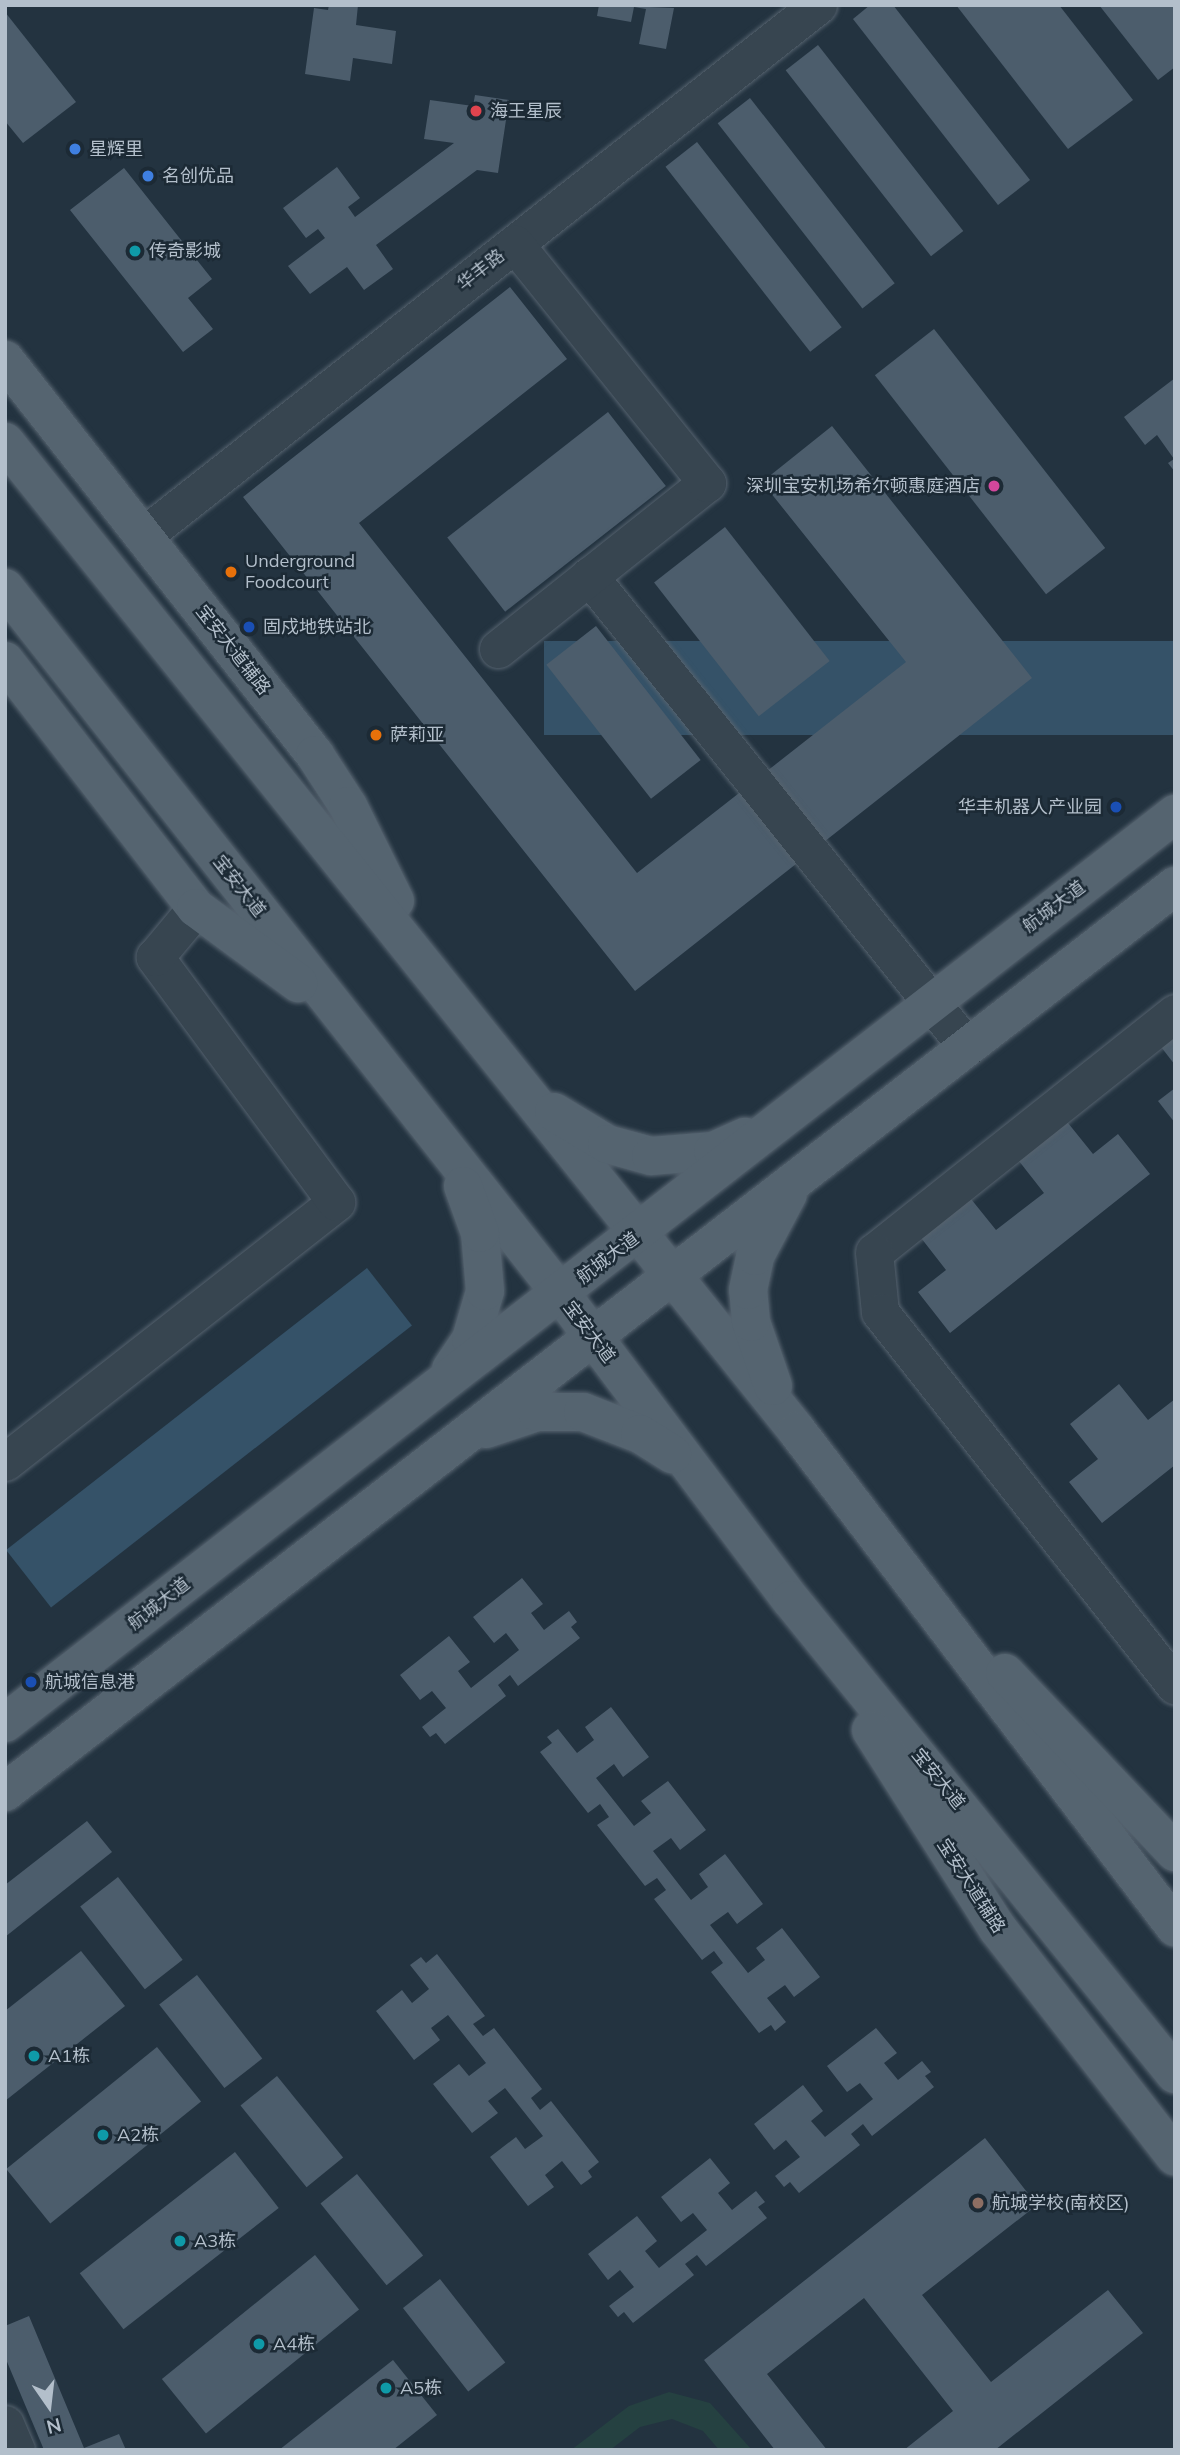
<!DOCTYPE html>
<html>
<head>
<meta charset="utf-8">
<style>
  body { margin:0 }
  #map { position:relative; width:1180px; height:2455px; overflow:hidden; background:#233340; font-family:Mulish,"Noto Sans SC",sans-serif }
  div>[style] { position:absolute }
  .green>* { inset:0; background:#254141 }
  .water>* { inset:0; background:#355268; transform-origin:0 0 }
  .building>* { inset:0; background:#4c5d6c; transform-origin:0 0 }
  .roads { filter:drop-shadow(0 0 2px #55626e) drop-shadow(0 0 2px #55626e) }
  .minor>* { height:37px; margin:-18.5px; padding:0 18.5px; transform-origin:18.5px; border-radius:18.5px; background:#374550 }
  .major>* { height:38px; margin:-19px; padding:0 19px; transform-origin:19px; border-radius:19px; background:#556470 }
  .dots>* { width:19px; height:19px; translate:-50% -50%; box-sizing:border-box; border:4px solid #1c2a35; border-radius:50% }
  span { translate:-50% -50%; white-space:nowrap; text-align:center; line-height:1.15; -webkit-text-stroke:5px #1c2a35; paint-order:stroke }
  .poi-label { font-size:18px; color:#b3bfcb }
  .left { translate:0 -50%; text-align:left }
  .right { translate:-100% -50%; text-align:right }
  .street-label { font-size:18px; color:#b3bfcb }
  .frame { position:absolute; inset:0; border:7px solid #b3bfcb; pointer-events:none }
  .north { position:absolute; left:14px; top:2371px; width:70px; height:70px; -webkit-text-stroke:5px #1c2a35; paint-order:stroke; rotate:166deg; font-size:19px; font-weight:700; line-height:28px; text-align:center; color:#b3bfcb }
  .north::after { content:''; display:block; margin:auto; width:24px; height:32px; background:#b3bfcb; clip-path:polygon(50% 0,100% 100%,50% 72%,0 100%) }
</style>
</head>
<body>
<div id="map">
  <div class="green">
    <div style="clip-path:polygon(669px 2392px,710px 2403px,752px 2450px,719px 2450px,703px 2431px,672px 2419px,640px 2427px,610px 2450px,571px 2450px,629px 2406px)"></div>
  </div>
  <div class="water">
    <div style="left:1175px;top:641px;width:94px;height:631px;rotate:90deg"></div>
    <div style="left:367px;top:1268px;width:73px;height:458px;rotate:52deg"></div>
  </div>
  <div class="building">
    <div style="clip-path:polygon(329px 5px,358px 5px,356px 25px,396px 31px,392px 64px,353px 58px,350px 81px,305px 74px,314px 8px,328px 10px)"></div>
    <div style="clip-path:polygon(599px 5px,674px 8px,666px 49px,639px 44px,646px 9px,634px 7px,631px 22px,597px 16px)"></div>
    <div style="clip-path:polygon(870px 5px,893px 5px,1030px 180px,998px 205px,853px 19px)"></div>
    <div style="clip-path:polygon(956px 5px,1059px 5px,1133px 100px,1068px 149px)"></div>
    <div style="clip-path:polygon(1099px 5px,1175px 5px,1175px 67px,1158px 80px)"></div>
    <div style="clip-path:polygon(5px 12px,76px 102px,23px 143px,5px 121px)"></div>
    <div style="left:818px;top:45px;width:236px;height:41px;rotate:52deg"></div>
    <div style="clip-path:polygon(475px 95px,509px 100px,498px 173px,477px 170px,376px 245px,393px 269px,364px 290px,347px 267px,310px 294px,288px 266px,325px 238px,318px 229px,306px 238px,283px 208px,337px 167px,360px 198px,348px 207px,355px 217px,454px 143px,424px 139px,430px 100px,473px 106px)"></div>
    <div style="left:750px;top:98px;width:235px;height:41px;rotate:52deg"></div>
    <div style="left:697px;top:142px;width:235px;height:40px;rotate:52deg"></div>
    <div style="clip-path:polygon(124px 168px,212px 279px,188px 298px,213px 329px,183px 352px,70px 210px)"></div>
    <div style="clip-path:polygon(510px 287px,567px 359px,359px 523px,637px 873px,906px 662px,762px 482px,832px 426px,1032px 678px,635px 991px,243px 497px)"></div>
    <div style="left:934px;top:329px;width:278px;height:75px;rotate:52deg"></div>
    <div style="clip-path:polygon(1175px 378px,1175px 472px,1168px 463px,1174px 459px,1157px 435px,1145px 445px,1124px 417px)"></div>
    <div style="left:608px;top:412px;width:94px;height:204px;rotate:52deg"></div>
    <div style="left:725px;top:527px;width:170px;height:90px;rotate:52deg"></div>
    <div style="left:596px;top:626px;width:170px;height:63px;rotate:52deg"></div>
    <div style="clip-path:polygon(1175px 1030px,1175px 1065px,1158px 1043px)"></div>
    <div style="clip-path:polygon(1175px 1088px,1175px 1123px,1158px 1101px)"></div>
    <div style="clip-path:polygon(1064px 1118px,1093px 1154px,1118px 1134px,1150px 1174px,950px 1333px,918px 1292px,946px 1270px,918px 1234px,967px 1194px,996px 1230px,1044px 1193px,1015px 1156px)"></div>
    <div style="clip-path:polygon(1119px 1384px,1148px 1420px,1175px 1399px,1175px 1465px,1102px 1523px,1069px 1482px,1098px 1459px,1070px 1424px)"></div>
    <div style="clip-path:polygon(522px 1578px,543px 1604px,531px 1613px,544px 1630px,569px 1611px,577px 1622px,571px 1627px,580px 1638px,518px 1686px,510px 1675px,498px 1685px,506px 1696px,445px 1744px,436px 1733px,430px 1737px,422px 1727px,446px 1708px,432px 1691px,420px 1700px,400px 1675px,449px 1636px,470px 1662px,458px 1671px,471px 1688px,519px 1650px,506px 1633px,494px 1643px,473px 1617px)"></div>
    <div style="clip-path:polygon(611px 1707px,649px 1757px,623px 1777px,614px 1764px,596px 1778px,634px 1826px,651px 1813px,641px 1801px,668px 1781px,706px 1830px,680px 1850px,671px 1838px,653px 1851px,691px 1900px,708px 1887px,699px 1874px,725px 1854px,763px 1904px,737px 1924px,728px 1912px,710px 1925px,748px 1973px,765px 1960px,756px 1948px,782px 1928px,820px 1977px,794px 1997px,785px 1985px,767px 1998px,786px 2022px,775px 2031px,771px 2025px,759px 2033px,711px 1972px,723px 1963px,714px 1951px,702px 1960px,654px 1899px,666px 1890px,657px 1878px,645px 1886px,597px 1825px,609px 1817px,600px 1804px,588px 1813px,540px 1752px,552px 1743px,547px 1737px,558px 1729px,577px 1753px,594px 1740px,585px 1727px)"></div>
    <div style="clip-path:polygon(87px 1821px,112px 1852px,5px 1937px,5px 1885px)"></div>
    <div style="left:118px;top:1877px;width:105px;height:48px;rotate:52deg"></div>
    <div style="clip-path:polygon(81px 1951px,125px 2006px,5px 2101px,5px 2011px)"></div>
    <div style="clip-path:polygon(437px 1954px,485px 2016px,473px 2024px,483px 2036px,494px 2028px,542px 2089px,531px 2098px,540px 2110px,551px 2101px,599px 2162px,588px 2171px,592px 2177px,581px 2185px,562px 2161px,545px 2175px,554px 2187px,528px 2206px,490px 2157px,516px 2137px,525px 2149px,543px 2136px,505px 2088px,488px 2101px,498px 2113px,472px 2133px,433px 2084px,459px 2064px,469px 2076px,486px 2063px,448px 2015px,431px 2028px,440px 2040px,414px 2060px,376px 2011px,402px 1990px,412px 2003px,429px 1989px,410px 1965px,421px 1957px,426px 1963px)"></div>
    <div style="left:197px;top:1975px;width:106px;height:48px;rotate:52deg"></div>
    <div style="clip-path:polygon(876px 2028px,897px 2053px,884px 2063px,898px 2080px,922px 2061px,931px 2072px,925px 2076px,934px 2087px,872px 2136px,863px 2124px,851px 2134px,860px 2145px,799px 2193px,790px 2182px,784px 2187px,775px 2176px,800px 2157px,786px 2140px,774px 2150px,754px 2124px,803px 2085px,823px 2111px,811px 2121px,825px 2137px,873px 2099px,860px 2083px,847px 2092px,827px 2066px)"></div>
    <div style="left:157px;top:2047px;width:70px;height:194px;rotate:51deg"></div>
    <div style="left:277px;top:2076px;width:105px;height:47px;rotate:51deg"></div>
    <div style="clip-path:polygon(985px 2138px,1037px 2205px,922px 2295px,991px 2382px,1108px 2290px,1143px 2333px,995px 2450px,904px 2450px,953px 2411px,864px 2298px,767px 2374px,827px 2450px,775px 2450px,704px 2360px)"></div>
    <div style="left:235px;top:2152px;width:71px;height:197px;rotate:52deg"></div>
    <div style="clip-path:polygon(710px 2158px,730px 2183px,718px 2193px,732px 2210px,756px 2191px,765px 2202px,758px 2207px,767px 2218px,706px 2266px,697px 2255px,685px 2264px,694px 2275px,633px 2323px,624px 2312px,618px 2317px,609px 2306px,634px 2287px,620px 2270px,608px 2280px,588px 2254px,637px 2216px,657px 2241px,645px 2251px,659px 2268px,707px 2230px,693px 2213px,681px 2222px,661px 2197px)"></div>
    <div style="left:357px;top:2174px;width:105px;height:47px;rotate:51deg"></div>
    <div style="left:315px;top:2255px;width:70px;height:197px;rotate:51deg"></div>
    <div style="left:440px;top:2279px;width:106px;height:47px;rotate:52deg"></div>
    <div style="clip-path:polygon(29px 2316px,84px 2448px,119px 2434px,126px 2450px,44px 2450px,5px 2357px,5px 2326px)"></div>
    <div style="clip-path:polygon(393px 2360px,437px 2415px,393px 2450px,279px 2450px)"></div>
  </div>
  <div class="roads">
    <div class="minor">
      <div style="left:143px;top:536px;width:859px;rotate:-38.19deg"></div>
      <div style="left:589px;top:576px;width:604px;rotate:51.25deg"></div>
      <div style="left:498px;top:649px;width:267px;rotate:-38.5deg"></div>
      <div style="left:707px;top:483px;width:307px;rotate:-128.8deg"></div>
      <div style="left:1175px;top:1013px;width:384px;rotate:141.5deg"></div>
      <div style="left:874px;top:1252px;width:60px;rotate:84.3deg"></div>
      <div style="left:880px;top:1312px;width:476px;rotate:51.7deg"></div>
      <div style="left:5px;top:1462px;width:421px;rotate:-38.1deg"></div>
      <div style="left:336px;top:1202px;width:305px;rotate:-126.5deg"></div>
      <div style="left:155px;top:957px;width:64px;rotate:-50.1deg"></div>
      <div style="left:5px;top:2424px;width:28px;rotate:67deg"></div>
    </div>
    <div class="major">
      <div style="left:5px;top:360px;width:502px;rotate:51.87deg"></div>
      <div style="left:315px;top:755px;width:61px;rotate:57.1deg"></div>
      <div style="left:348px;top:806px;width:106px;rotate:63.7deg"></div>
      <div style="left:5px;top:442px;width:1267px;rotate:51.31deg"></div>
      <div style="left:797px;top:1431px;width:624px;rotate:52.69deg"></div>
      <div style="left:5px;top:588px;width:899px;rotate:51.78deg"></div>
      <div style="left:561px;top:1294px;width:383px;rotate:53.1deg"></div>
      <div style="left:791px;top:1600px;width:610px;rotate:50.99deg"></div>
      <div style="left:5px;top:661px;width:312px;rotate:52.3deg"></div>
      <div style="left:196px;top:908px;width:127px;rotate:36.3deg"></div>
      <div style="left:554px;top:1112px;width:62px;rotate:31.1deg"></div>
      <div style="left:607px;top:1144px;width:46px;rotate:15.3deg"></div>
      <div style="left:651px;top:1156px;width:62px;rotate:-4.6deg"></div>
      <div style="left:713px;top:1151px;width:35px;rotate:-24deg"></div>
      <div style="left:451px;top:1369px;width:36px;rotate:-56deg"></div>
      <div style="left:471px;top:1339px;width:50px;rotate:-73.7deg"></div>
      <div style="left:485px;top:1291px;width:58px;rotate:-94.9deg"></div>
      <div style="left:480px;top:1233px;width:50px;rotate:-109.9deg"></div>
      <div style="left:773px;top:1386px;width:68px;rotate:-109deg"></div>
      <div style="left:751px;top:1322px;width:32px;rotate:-95deg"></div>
      <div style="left:748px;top:1290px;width:35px;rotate:-78deg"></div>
      <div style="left:755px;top:1256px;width:70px;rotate:-62deg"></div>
      <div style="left:486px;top:1429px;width:54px;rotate:-18.4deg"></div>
      <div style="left:537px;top:1412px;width:46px"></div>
      <div style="left:583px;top:1412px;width:61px;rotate:21.1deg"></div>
      <div style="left:640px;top:1434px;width:38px;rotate:32deg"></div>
      <div style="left:1005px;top:1673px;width:247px;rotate:46.5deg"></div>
      <div style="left:5px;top:1723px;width:1482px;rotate:-37.84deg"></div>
      <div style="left:871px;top:1730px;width:236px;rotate:57.5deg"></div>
      <div style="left:998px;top:1929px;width:288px;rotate:52.1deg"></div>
      <div style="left:5px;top:1792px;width:1480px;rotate:-37.75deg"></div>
    </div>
  </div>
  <div class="dots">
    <div style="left:476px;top:111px;background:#e0444e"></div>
    <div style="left:75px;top:149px;background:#3f7fe0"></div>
    <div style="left:148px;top:176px;background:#3f7fe0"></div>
    <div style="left:135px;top:251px;background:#0f9aa8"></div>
    <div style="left:994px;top:486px;background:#d1479c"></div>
    <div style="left:231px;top:572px;background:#e8710a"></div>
    <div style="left:249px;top:627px;background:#1a4fb4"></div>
    <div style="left:376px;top:735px;background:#e8710a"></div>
    <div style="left:1116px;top:807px;background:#1a4fb4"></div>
    <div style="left:31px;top:1682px;background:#1a4fb4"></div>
    <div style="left:34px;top:2056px;background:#0f9aa8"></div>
    <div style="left:103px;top:2135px;background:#0f9aa8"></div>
    <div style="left:978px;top:2203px;background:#8d6e63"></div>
    <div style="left:180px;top:2241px;background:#0f9aa8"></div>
    <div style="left:259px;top:2344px;background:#0f9aa8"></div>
    <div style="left:386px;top:2388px;background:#0f9aa8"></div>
  </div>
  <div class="poi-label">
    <span class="left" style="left:490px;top:111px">海王星辰</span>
    <span class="left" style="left:89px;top:149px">星辉里</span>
    <span class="left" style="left:162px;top:176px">名创优品</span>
    <span class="left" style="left:149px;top:251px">传奇影城</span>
    <span class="right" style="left:980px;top:486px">深圳宝安机场希尔顿惠庭酒店</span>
    <span class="left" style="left:245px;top:572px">Underground<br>Foodcourt</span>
    <span class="left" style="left:263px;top:627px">固戍地铁站北</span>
    <span class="left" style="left:390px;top:735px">萨莉亚</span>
    <span class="right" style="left:1102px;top:807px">华丰机器人产业园</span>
    <span class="left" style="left:45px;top:1682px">航城信息港</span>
    <span class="left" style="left:48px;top:2056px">A1栋</span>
    <span class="left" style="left:117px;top:2135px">A2栋</span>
    <span class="left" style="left:992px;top:2203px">航城学校(南校区)</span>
    <span class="left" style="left:194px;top:2241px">A3栋</span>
    <span class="left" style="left:273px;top:2344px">A4栋</span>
    <span class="left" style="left:400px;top:2388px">A5栋</span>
  </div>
  <div class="street-label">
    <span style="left:481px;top:270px;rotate:-38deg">华丰路</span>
    <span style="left:233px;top:650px;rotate:52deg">宝安大道辅路</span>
    <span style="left:239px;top:886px;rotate:52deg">宝安大道</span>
    <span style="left:1054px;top:907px;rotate:-37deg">航城大道</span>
    <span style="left:608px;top:1258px;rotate:-37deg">航城大道</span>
    <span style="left:589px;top:1332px;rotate:53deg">宝安大道</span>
    <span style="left:159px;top:1604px;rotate:-38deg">航城大道</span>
    <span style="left:938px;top:1779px;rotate:51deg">宝安大道</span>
    <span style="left:971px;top:1886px;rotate:57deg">宝安大道辅路</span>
  </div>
  <div class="frame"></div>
  <div class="north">N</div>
</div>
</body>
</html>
